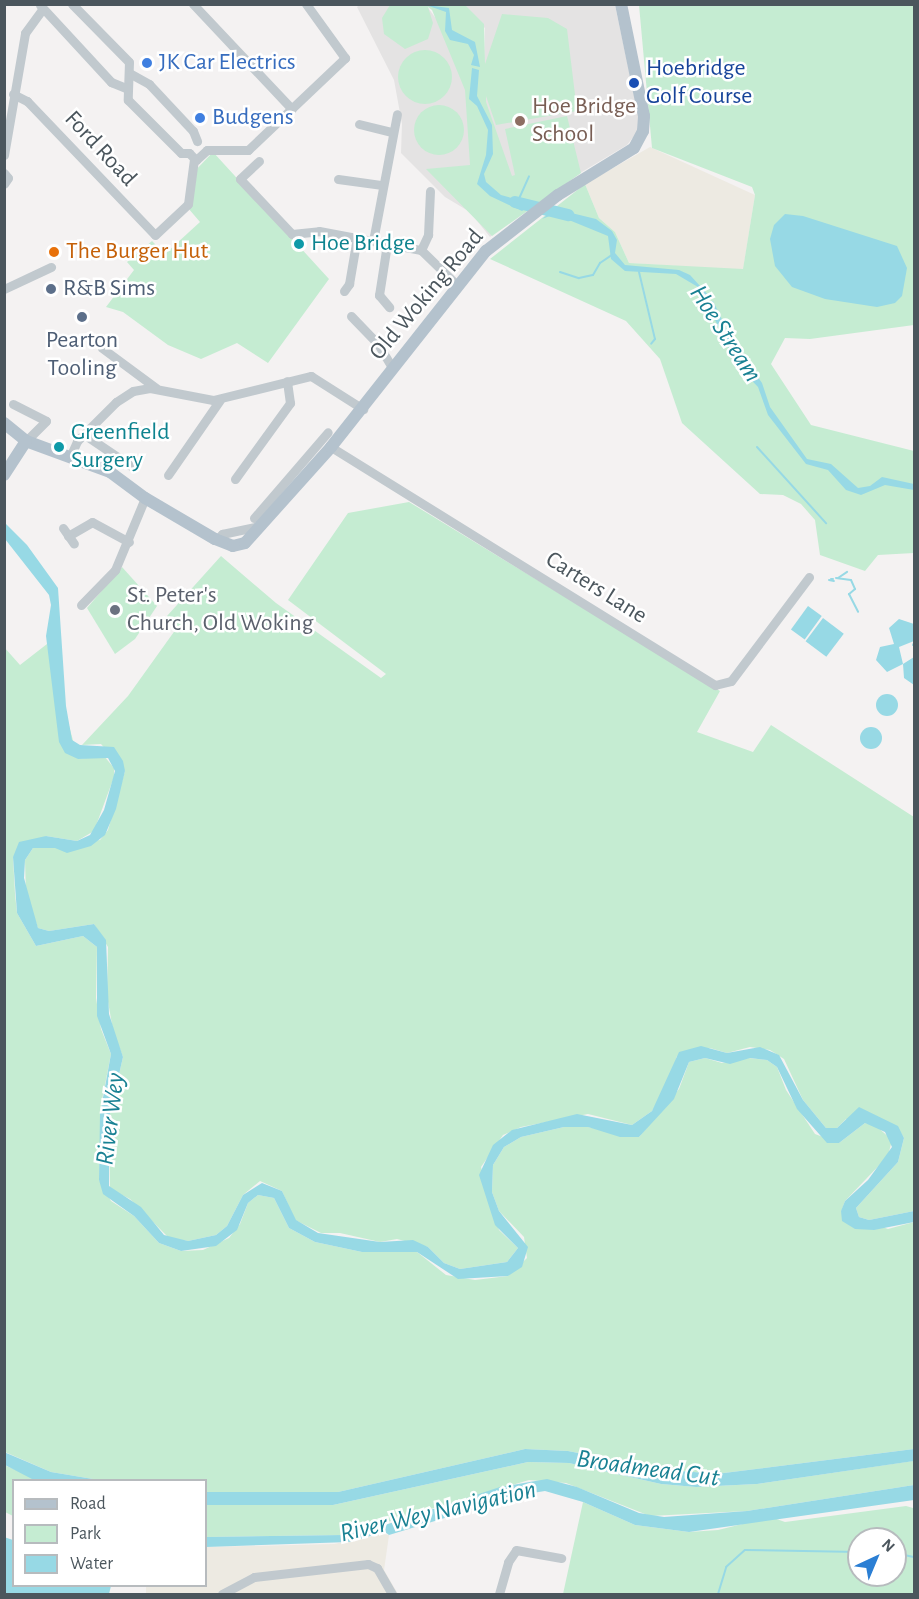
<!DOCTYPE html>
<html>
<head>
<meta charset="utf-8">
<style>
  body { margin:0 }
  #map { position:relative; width:919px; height:1599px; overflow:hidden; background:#f4f2f2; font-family:"Alegreya Sans",sans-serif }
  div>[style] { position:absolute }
  .commercial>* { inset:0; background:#edeae2 }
  .education>* { inset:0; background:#e4e3e3 }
  .green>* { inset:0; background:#c5ecd2 }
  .round { border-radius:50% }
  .water>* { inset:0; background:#97d9e5; transform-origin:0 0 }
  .stream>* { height:2px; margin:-1px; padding:0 1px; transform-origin:1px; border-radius:1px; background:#97d9e5 }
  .river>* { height:12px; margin:-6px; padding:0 6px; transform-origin:6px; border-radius:6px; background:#97d9e5 }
  .minor>* { height:9px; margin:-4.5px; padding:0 4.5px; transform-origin:4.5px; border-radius:4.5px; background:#c1c9ce }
  .major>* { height:12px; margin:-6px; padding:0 6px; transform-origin:6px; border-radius:6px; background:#b4c2cd }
  .dots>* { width:16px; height:16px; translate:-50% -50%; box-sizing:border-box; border:3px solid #fff; border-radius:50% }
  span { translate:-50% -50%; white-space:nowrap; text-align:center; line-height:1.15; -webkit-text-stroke:5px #fff; paint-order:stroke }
  .shop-label { font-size:24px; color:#366cbe }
  .left { translate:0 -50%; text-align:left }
  .transit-label { font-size:24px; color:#164399 }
  .education-label { font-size:24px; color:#785e54 }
  .street-label { font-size:24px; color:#4b565d }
  .culture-label { font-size:24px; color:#0d838f }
  .food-label { font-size:24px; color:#c56008 }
  .service-label { font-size:24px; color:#4e5e75 }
  .worship-label { font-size:24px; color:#5b616d }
  .water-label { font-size:26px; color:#198193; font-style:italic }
  .frame { position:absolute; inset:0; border:6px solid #4b565d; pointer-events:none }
  .legend { position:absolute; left:12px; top:1479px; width:195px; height:108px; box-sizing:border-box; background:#fff; border:2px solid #b7bbbe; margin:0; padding:8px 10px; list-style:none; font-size:18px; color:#4b565d }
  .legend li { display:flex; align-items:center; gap:12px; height:30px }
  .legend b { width:30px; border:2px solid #b7bbbe }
  .north { position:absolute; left:847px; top:1527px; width:60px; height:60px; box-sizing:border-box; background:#fff; border:2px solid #b7bbbe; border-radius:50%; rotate:44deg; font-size:16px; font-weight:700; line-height:24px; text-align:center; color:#4b565d }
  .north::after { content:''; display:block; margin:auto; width:21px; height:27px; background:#2b7fd4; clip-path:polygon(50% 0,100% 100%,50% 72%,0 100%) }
</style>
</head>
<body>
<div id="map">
  <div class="commercial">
    <div style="clip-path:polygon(650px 147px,755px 195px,743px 270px,629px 263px,615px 232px,599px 218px,585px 184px)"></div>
    <div style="clip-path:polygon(383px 1534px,389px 1535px,384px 1570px,398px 1594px,146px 1594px,146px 1586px,206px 1586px,206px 1547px,334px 1544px)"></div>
  </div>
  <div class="education">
    <div style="clip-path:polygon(360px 4px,426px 5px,445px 31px,484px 68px,485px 28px,458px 5px,615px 5px,639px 118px,638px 131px,627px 145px,530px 203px,490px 237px,470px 212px,445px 197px,401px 153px,402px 124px,394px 80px,357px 7px)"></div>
  </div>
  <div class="green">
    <div style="clip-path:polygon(390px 5px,465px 5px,484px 24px,485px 64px,502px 14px,548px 18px,567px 29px,577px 111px,496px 125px,486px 96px,486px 102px,512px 176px,515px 175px,505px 129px,567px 116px,581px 173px,492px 236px,426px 169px,470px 165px,465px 90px,432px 10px,428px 7px,433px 23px,428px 39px,405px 49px,384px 34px,382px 18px)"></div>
    <div style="clip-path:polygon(639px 5px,914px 5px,914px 325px,810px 339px,785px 338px,771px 364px,811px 425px,914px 451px,914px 553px,878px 555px,865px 571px,820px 555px,815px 520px,801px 504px,783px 495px,760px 494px,682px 423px,660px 359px,626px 321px,490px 259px,585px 184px,599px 218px,615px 232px,629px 263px,743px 269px,755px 195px,752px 187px,652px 148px)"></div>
    <div class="round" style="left:398px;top:50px;width:54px;height:54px"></div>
    <div class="round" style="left:414px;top:105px;width:50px;height:50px"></div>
    <div style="clip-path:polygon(213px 152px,329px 279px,268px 363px,237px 343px,201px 359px,168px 345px,123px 312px,106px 307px,134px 270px,127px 262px,152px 241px,165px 254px,200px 222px,188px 208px,193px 173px)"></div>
    <div style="clip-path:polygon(409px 502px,720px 691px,697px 732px,753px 752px,771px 725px,914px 817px,914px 1211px,869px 1220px,859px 1217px,856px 1208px,898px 1162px,904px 1138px,897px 1126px,846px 1119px,837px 1128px,826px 1128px,803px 1100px,784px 1059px,770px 1050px,750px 1047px,727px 1053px,710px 1048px,677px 1056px,669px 1081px,652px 1111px,632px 1125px,588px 1114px,521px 1127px,503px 1135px,481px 1167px,499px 1230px,518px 1248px,507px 1262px,460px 1269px,444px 1263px,428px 1247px,397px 1239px,380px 1242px,340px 1233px,321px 1233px,295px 1220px,282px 1191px,260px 1181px,243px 1195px,227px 1226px,216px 1235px,188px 1241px,169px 1238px,130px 1199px,110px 1189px,109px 1118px,123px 1057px,113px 1030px,107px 996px,108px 947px,94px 924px,49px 931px,38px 928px,26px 895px,25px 860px,33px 848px,100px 840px,108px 830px,125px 771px,101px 744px,82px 745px,128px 696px,176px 629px,167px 616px,221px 556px,276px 603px,381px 678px,386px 674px,288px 600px,348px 513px)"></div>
    <div style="clip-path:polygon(122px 567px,157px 606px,135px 639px,115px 654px,87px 608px)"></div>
    <div style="clip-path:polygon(47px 644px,78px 759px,104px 756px,114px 768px,114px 777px,94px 831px,77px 841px,46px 836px,13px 857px,15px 894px,17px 913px,36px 946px,83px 936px,97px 947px,96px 998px,101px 1029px,111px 1054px,102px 1100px,99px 1180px,111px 1201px,134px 1216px,159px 1243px,181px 1251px,203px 1250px,229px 1238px,240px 1224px,248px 1203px,258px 1195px,274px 1198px,289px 1228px,315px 1242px,362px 1252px,417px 1252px,446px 1275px,475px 1280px,508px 1276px,527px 1258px,524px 1237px,499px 1211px,492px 1192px,493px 1165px,504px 1147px,521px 1137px,564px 1127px,588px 1127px,639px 1137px,679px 1089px,689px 1062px,705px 1058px,722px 1063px,749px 1058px,767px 1060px,777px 1067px,786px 1090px,815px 1134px,839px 1143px,865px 1123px,875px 1125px,892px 1140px,888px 1156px,845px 1201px,841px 1212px,888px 1229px,914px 1222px,914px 1449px,716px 1474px,660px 1469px,568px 1451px,525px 1449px,338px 1492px,297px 1494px,206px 1492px,206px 1480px,99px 1480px,51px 1472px,5px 1452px,4px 647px,20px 665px)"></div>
    <div style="clip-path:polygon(913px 1461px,914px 1485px,747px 1511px,650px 1516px,566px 1483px,529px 1480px,343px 1535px,206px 1537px,206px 1505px,333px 1505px,528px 1462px,569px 1463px,661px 1484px,696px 1487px,757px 1484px)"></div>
    <div style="clip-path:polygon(4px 1465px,39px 1480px,14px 1480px,13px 1516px,5px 1512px)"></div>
    <div style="clip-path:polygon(evenodd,583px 1502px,635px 1525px,689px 1532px,718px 1530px,771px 1517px,785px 1522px,906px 1506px,913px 1508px,914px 1503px,914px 1594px,563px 1594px,583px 1502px,859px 1539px,895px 1539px,895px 1575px,859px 1575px,859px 1539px)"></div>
  </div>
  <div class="water">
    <div style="clip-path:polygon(426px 5px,449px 8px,452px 30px,475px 42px,480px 67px,471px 65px,474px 55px,468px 44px,450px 40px,445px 31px,446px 12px)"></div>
    <div style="clip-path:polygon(472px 68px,479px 70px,477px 96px,492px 125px,493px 154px,484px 174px,486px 182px,501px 195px,532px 204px,522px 211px,490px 196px,477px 184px,486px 155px,488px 130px,477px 106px,469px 99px)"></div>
    <div style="clip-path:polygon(555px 209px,596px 219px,612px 231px,617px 240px,615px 253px,625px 265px,679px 270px,690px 275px,711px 298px,705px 299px,698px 287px,676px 274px,625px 271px,611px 259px,608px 236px,564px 218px,552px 215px,542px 219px)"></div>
    <div style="clip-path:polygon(785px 214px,803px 216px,897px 246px,907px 268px,902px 296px,895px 303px,877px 307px,825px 299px,792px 287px,775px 266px,770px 239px,774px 225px)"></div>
    <div style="clip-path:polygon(713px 301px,732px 340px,762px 383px,770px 407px,807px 459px,831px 464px,858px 488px,870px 486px,882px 477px,914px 484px,914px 490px,885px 485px,861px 495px,846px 490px,828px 470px,806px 464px,768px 415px,758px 387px,736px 364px,707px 303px)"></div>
    <div style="clip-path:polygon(5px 523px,27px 545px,58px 588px,66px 706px,72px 740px,80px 745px,114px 747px,123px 761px,125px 771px,116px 809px,105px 835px,91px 846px,67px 853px,55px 848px,33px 848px,25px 860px,24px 878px,38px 928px,49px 931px,94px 924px,106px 940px,109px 1014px,123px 1057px,109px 1118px,109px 1186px,141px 1207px,164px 1235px,188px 1241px,216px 1235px,227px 1226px,243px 1195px,262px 1183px,282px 1191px,296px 1220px,318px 1233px,380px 1242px,413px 1240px,428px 1247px,444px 1263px,460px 1269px,507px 1262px,518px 1248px,495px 1225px,479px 1175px,493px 1145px,512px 1130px,577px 1114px,632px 1125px,652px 1111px,679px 1052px,701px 1046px,727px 1053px,760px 1047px,779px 1055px,803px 1100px,826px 1128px,837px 1128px,859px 1107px,898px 1126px,904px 1138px,898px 1162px,856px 1208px,859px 1217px,869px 1220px,914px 1211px,914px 1222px,874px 1230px,855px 1229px,842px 1221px,841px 1211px,845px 1201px,868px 1180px,892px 1147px,885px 1132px,865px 1123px,839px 1143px,827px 1143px,797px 1109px,777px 1067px,767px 1060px,750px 1058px,730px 1064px,705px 1058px,689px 1062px,674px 1099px,639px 1137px,620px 1137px,588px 1127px,564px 1127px,521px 1137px,504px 1147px,493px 1165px,492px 1192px,499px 1211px,528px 1247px,522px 1267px,508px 1276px,458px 1279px,417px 1252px,362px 1252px,315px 1242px,289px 1228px,274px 1198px,258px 1195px,248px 1203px,237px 1230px,216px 1246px,181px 1251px,159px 1243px,134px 1216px,103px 1194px,99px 1180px,100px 1114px,111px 1054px,97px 1016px,97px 947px,83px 936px,36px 946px,17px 913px,13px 857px,19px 842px,46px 836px,77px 841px,90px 835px,104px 810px,115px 771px,108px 758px,78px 759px,65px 753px,59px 742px,46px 636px,51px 605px,49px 595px,5px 539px)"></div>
    <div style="left:808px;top:606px;width:17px;height:29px;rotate:36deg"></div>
    <div style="left:823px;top:618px;width:26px;height:29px;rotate:37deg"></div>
    <div style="clip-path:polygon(899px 619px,914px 624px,914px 641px,899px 647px,903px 664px,914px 657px,914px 685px,904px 678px,903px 664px,887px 672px,876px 660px,880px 647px,894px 644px,889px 628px)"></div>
    <div class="round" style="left:876px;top:694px;width:22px;height:22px"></div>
    <div class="round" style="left:860px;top:727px;width:22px;height:22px"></div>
    <div style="clip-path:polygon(525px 1449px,568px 1451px,660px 1469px,716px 1474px,914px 1449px,914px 1461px,757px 1484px,696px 1487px,661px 1484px,569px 1463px,528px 1462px,333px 1505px,206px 1505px,206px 1492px,338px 1492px)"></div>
    <div style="clip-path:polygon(4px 1452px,51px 1472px,99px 1480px,32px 1479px,5px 1465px)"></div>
    <div style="clip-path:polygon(547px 1479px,577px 1487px,639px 1513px,664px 1517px,747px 1511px,914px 1485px,914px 1500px,689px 1532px,635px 1525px,583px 1502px,545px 1491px,520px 1495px,389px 1535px,385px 1532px,349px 1542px,206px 1547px,206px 1537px,343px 1535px,373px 1528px,377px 1524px,385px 1525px,500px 1487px)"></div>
    <div style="clip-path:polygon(4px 1537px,13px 1540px,14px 1586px,111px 1586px,109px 1594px,5px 1594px)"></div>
  </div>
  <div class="stream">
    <div style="left:518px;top:201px;width:27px;rotate:-66deg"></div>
    <div style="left:560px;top:272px;width:20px;rotate:18deg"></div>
    <div style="left:579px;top:278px;width:14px;rotate:-12deg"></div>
    <div style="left:593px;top:275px;width:14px;rotate:-60deg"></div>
    <div style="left:600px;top:263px;width:14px;rotate:-34deg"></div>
    <div style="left:639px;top:272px;width:69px;rotate:76.6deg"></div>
    <div style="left:655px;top:339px;width:6px;rotate:129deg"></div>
    <div style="left:757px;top:447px;width:103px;rotate:47.8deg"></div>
    <div style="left:836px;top:578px;width:15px;rotate:8deg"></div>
    <div style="left:851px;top:580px;width:10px;rotate:66deg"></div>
    <div style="left:855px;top:589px;width:8px;rotate:140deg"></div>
    <div style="left:849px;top:594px;width:20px;rotate:63deg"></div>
    <div style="left:838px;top:578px;width:11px;rotate:-34deg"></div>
    <div style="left:831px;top:579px;width:2px"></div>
    <div style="left:829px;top:580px;width:5px;rotate:11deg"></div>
    <div style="left:913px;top:645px;width:2px;rotate:-63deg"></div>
    <div style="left:895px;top:1553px;width:19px;rotate:12deg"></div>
    <div style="left:718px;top:1594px;width:28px;rotate:-73deg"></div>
    <div style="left:726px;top:1567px;width:25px;rotate:-42deg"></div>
    <div style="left:745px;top:1550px;width:114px;rotate:1deg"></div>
  </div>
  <div class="river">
    <div style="left:515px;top:202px;width:55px;rotate:13.8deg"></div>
  </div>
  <div class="minor">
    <div style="left:72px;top:4px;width:81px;rotate:45.5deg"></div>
    <div style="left:129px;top:62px;width:38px;rotate:92deg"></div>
    <div style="left:128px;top:100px;width:75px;rotate:45deg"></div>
    <div style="left:181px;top:153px;width:8px"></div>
    <div style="left:189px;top:153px;width:10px;rotate:45deg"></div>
    <div style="left:196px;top:160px;width:15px;rotate:-42deg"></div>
    <div style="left:193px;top:4px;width:144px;rotate:46.7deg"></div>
    <div style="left:40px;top:5px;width:105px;rotate:47.3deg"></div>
    <div style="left:111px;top:82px;width:18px;rotate:22deg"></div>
    <div style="left:131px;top:74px;width:21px;rotate:29deg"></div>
    <div style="left:149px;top:84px;width:64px;rotate:46.9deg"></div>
    <div style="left:193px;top:131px;width:11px;rotate:68deg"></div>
    <div style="left:13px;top:94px;width:16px;rotate:27deg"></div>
    <div style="left:27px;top:101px;width:185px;rotate:46.3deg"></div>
    <div style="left:155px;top:235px;width:45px;rotate:-43.2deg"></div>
    <div style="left:188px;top:204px;width:45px;rotate:-82.4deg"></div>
    <div style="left:359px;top:124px;width:34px;rotate:14deg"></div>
    <div style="left:207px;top:150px;width:41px"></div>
    <div style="left:248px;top:150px;width:134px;rotate:-43.5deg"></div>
    <div style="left:345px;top:58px;width:67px;rotate:-125.8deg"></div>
    <div style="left:4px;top:155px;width:124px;rotate:-80.2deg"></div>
    <div style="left:25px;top:33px;width:29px;rotate:-54deg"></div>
    <div style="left:259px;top:161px;width:26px;rotate:137deg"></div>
    <div style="left:240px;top:179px;width:76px;rotate:46.6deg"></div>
    <div style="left:292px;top:234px;width:27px;rotate:-6deg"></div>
    <div style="left:319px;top:231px;width:104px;rotate:10.6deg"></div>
    <div style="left:421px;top:250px;width:50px;rotate:44.2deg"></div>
    <div style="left:4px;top:173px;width:6px;rotate:51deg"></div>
    <div style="left:8px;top:178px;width:7px;rotate:124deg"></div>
    <div style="left:338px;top:179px;width:43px;rotate:7.9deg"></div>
    <div style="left:373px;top:241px;width:129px;rotate:-79.3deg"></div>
    <div style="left:387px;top:244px;width:52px;rotate:98.9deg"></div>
    <div style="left:379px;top:295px;width:16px;rotate:50deg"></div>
    <div style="left:421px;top:250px;width:17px;rotate:-65deg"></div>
    <div style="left:428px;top:235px;width:44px;rotate:-87.4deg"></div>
    <div style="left:4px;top:289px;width:52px;rotate:-25.1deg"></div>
    <div style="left:344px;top:291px;width:9px;rotate:-54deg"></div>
    <div style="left:349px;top:284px;width:48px;rotate:-80.3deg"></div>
    <div style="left:351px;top:316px;width:39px;rotate:46deg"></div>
    <div style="left:378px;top:344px;width:27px;rotate:59deg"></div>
    <div style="left:102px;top:348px;width:67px;rotate:36.5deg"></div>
    <div style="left:13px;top:404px;width:37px;rotate:27deg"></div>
    <div style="left:46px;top:421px;width:28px;rotate:135deg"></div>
    <div style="left:85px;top:435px;width:59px;rotate:34deg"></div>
    <div style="left:331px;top:447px;width:452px;rotate:31.8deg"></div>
    <div style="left:715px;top:685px;width:16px;rotate:-14deg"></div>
    <div style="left:731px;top:681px;width:130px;rotate:-53.1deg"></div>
    <div style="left:70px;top:457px;width:17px;rotate:-66deg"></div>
    <div style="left:77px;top:441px;width:55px;rotate:-45deg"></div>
    <div style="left:116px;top:402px;width:20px;rotate:-33deg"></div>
    <div style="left:133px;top:391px;width:17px;rotate:-10deg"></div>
    <div style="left:150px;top:388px;width:64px;rotate:10.8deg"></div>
    <div style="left:213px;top:400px;width:101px;rotate:-13.8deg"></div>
    <div style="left:311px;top:376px;width:62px;rotate:32.4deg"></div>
    <div style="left:168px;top:475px;width:91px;rotate:-55.3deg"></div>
    <div style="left:235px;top:479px;width:94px;rotate:-54.1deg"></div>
    <div style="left:290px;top:403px;width:22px;rotate:-98deg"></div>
    <div style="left:254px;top:518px;width:113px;rotate:-49.3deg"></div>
    <div style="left:63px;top:528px;width:19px;rotate:55deg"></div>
    <div style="left:68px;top:536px;width:28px;rotate:-30deg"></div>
    <div style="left:92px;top:522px;width:42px;rotate:28.4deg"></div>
    <div style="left:217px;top:540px;width:8px;rotate:-50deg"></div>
    <div style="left:222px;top:534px;width:40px;rotate:-12deg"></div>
    <div style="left:81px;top:605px;width:49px;rotate:-45.8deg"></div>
    <div style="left:115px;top:570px;width:78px;rotate:-67.4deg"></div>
    <div style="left:222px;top:1594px;width:36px;rotate:-28deg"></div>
    <div style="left:254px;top:1577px;width:115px;rotate:-6.5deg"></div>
    <div style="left:368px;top:1564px;width:10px;rotate:24deg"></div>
    <div style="left:377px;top:1568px;width:30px;rotate:60deg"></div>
    <div style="left:499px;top:1594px;width:33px;rotate:-74deg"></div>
    <div style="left:508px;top:1562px;width:14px;rotate:-56deg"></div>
    <div style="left:516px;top:1550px;width:46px;rotate:10.1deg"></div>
  </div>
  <div class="major">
    <div style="left:4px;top:423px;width:28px;rotate:39deg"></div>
    <div style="left:26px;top:441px;width:90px;rotate:20.3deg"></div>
    <div style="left:110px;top:472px;width:44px;rotate:36.6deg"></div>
    <div style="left:145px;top:498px;width:81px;rotate:30.4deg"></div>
    <div style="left:215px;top:539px;width:19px;rotate:21deg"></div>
    <div style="left:233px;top:546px;width:12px;rotate:-14deg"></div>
    <div style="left:245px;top:543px;width:129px;rotate:-48.1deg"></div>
    <div style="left:331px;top:447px;width:250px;rotate:-51.7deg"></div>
    <div style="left:486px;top:251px;width:91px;rotate:-37.9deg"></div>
    <div style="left:558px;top:195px;width:89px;rotate:-31.7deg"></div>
    <div style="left:634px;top:148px;width:19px;rotate:-62deg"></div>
    <div style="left:643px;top:131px;width:15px;rotate:-86deg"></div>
    <div style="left:644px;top:116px;width:114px;rotate:-101.6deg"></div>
    <div style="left:4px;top:475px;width:40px;rotate:-57.1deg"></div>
  </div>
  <div class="dots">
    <div style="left:147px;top:63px;background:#3f7fe0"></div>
    <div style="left:634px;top:83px;background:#1a4fb4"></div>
    <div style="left:200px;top:118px;background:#3f7fe0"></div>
    <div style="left:520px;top:121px;background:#8d6e63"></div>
    <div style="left:299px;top:244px;background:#0f9aa8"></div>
    <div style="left:54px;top:252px;background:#e8710a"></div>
    <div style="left:51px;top:289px;background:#5c6f8a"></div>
    <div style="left:82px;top:317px;background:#5c6f8a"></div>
    <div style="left:59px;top:447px;background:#0f9aa8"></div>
    <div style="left:115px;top:610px;background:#6b7280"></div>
  </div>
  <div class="shop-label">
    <span class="left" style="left:159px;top:63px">JK Car Electrics</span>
    <span class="left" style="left:212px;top:118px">Budgens</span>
  </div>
  <div class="transit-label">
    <span class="left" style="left:646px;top:83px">Hoebridge<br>Golf Course</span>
  </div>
  <div class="education-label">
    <span class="left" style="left:532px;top:121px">Hoe Bridge<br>School</span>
  </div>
  <div class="street-label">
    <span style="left:100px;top:149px;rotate:47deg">Ford Road</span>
    <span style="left:427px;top:295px;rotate:-50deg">Old Woking Road</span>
    <span style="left:596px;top:588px;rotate:32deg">Carters Lane</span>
  </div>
  <div class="culture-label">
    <span class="left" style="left:311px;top:244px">Hoe Bridge</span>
    <span class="left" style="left:71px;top:447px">Greenfield<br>Surgery</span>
  </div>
  <div class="food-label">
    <span class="left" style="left:66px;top:252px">The Burger Hut</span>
  </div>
  <div class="service-label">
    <span class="left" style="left:63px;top:289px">R&amp;B Sims</span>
    <span style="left:82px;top:355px">Pearton<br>Tooling</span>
  </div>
  <div class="worship-label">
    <span class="left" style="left:127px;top:610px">St. Peter's<br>Church, Old Woking</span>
  </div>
  <div class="water-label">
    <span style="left:725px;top:334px;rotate:57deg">Hoe Stream</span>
    <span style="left:111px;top:1119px;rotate:-83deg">River Wey</span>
    <span style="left:648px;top:1469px;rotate:8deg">Broadmead Cut</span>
    <span style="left:438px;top:1512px;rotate:-13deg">River Wey Navigation</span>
  </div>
  <div class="frame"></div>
  <ul class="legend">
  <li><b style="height:8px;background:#b4c2cd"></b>Road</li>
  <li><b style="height:16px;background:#c5ecd2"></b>Park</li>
  <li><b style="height:16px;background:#97d9e5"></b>Water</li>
  </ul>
  <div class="north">N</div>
</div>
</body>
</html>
